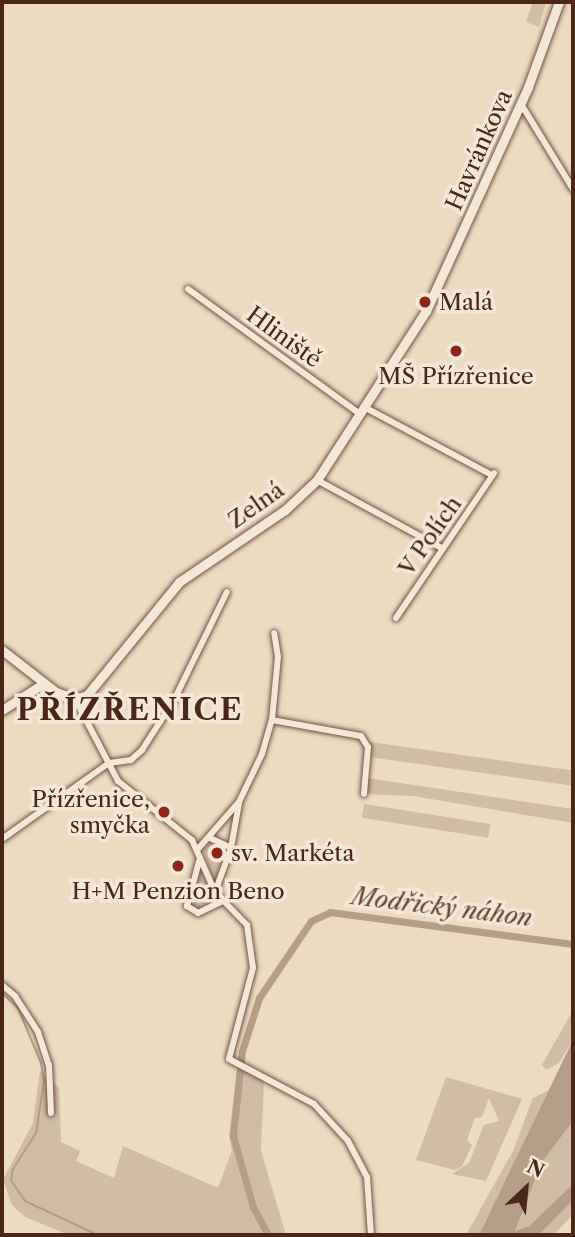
<!DOCTYPE html>
<html>
<head>
<meta charset="utf-8">
<style>
  body { margin:0 }
  #map { position:relative; width:575px; height:1237px; overflow:hidden; background:#ecdac1; font-family:"Libre Caslon Text",serif }
  div>[style] { position:absolute }
  .green>* { inset:0; background:#d1bca5; transform-origin:0 0 }
  .water>* { inset:0; background:#b59d88 }
  .stream>* { height:2px; margin:-1px; padding:0 1px; transform-origin:1px; border-radius:1px; background:#b59d88 }
  .canal>* { height:7px; margin:-3.5px; padding:0 3.5px; transform-origin:3.5px; border-radius:3.5px; background:#b59d88 }
  .roads { filter:drop-shadow(0 0 2px #735444) drop-shadow(0 0 2px #735444) }
  .street>* { height:6px; margin:-3px; padding:0 3px; transform-origin:3px; border-radius:3px; background:#f3e7d7 }
  .secondary>* { height:9px; margin:-4.5px; padding:0 4.5px; transform-origin:4.5px; border-radius:4.5px; background:#f3e7d7 }
  .dots>* { width:19px; height:19px; translate:-50% -50%; box-sizing:border-box; border:4px solid #f3e7d7; border-radius:50% }
  span { translate:-50% -50%; white-space:nowrap; text-align:center; line-height:1.15; -webkit-text-stroke:7px #f3e7d7; paint-order:stroke }
  .street-label { font-size:23px; color:#4b271a }
  .poi-label { font-size:23px; color:#4b271a }
  .left { translate:0 -50%; text-align:left }
  .right { translate:-100% -50%; text-align:right }
  .water-label { font-size:24px; color:#664436; font-style:italic }
  .district-label { font-size:30px; color:#4b271a; font-weight:700; letter-spacing:2px }
  .frame { position:absolute; inset:0; border:4px solid #4b271a; pointer-events:none }
  .north { position:absolute; left:491px; top:1153px; width:70px; height:70px; -webkit-text-stroke:5px #f3e7d7; paint-order:stroke; rotate:26deg; font-size:19px; font-weight:700; line-height:28px; text-align:center; color:#4b271a }
  .north::after { content:''; display:block; margin:auto; width:24px; height:32px; background:#4b271a; clip-path:polygon(50% 0,100% 100%,50% 72%,0 100%) }
</style>
</head>
<body>
<div id="map">
  <div class="green">
    <div style="clip-path:polygon(533px 2px,546px 2px,539px 27px,526px 22px)"></div>
    <div style="left:370px;top:742px;width:205px;height:15px;rotate:8deg"></div>
    <div style="clip-path:polygon(367px 778px,573px 809px,573px 823px,413px 796px,365px 794px)"></div>
    <div style="left:364px;top:804px;width:128px;height:14px;rotate:9deg"></div>
    <div style="clip-path:polygon(211px 842px,227px 852px,215px 884px,203px 850px)"></div>
    <div style="clip-path:polygon(200px 869px,216px 899px,195px 911px,188px 902px)"></div>
    <div style="clip-path:polygon(573px 1010px,573px 1040px,559px 1063px,546px 1070px,542px 1065px)"></div>
    <div style="clip-path:polygon(237px 1068px,264px 1079px,261px 1151px,286px 1235px,69px 1235px,25px 1217px,12px 1205px,3px 1180px,33px 1123px,40px 1071px,59px 1088px,61px 1142px,80px 1151px,76px 1161px,114px 1178px,123px 1146px,218px 1188px,232px 1150px,229px 1135px)"></div>
    <div style="clip-path:polygon(446px 1077px,522px 1099px,486px 1181px,452px 1174px,469px 1163px,484px 1125px,499px 1121px,489px 1098px,482px 1117px,475px 1118px,467px 1140px,472px 1145px,462px 1166px,455px 1170px,416px 1160px)"></div>
    <div style="clip-path:polygon(549px 1090px,479px 1235px,466px 1235px,513px 1151px,533px 1098px)"></div>
    <div style="clip-path:polygon(573px 1121px,573px 1184px,529px 1226px,515px 1231px,542px 1162px)"></div>
    <div style="clip-path:polygon(573px 1200px,573px 1214px,554px 1235px,539px 1235px)"></div>
  </div>
  <div class="water">
    <div style="clip-path:polygon(573px 1040px,573px 1121px,542px 1162px,515px 1231px,529px 1226px,573px 1184px,573px 1200px,539px 1235px,479px 1235px)"></div>
  </div>
  <div class="stream">
    <div style="left:2px;top:993px;width:22px;rotate:43deg"></div>
    <div style="left:18px;top:1008px;width:60px;rotate:67.3deg"></div>
    <div style="left:41px;top:1063px;width:19px;rotate:81deg"></div>
    <div style="left:44px;top:1082px;width:52px;rotate:98.9deg"></div>
    <div style="left:36px;top:1133px;width:43px;rotate:122.6deg"></div>
    <div style="left:13px;top:1169px;width:11px;rotate:100deg"></div>
    <div style="left:11px;top:1180px;width:25px;rotate:56deg"></div>
    <div style="left:25px;top:1201px;width:81px;rotate:25deg"></div>
  </div>
  <div class="canal">
    <div style="left:268px;top:1235px;width:32px;rotate:-118deg"></div>
    <div style="left:253px;top:1207px;width:74px;rotate:-105.7deg"></div>
    <div style="left:233px;top:1136px;width:85px;rotate:-84deg"></div>
    <div style="left:242px;top:1051px;width:56px;rotate:-72.2deg"></div>
    <div style="left:259px;top:998px;width:93px;rotate:-56deg"></div>
    <div style="left:311px;top:921px;width:21px;rotate:-25deg"></div>
    <div style="left:330px;top:912px;width:245px;rotate:7.5deg"></div>
  </div>
  <div class="roads">
    <div class="street">
      <div style="left:521px;top:104px;width:100px;rotate:58.5deg"></div>
      <div style="left:188px;top:289px;width:213px;rotate:36deg"></div>
      <div style="left:364px;top:407px;width:145px;rotate:28deg"></div>
      <div style="left:317px;top:480px;width:140px;rotate:28.6deg"></div>
      <div style="left:396px;top:618px;width:175px;rotate:-55.9deg"></div>
      <div style="left:75px;top:699px;width:93px;rotate:62.3deg"></div>
      <div style="left:118px;top:781px;width:95px;rotate:38.6deg"></div>
      <div style="left:192px;top:840px;width:57px;rotate:66.1deg"></div>
      <div style="left:215px;top:892px;width:46px;rotate:45.9deg"></div>
      <div style="left:247px;top:925px;width:43px;rotate:82.1deg"></div>
      <div style="left:253px;top:968px;width:94px;rotate:104.8deg"></div>
      <div style="left:229px;top:1059px;width:96px;rotate:27.9deg"></div>
      <div style="left:314px;top:1104px;width:50px;rotate:47.4deg"></div>
      <div style="left:348px;top:1141px;width:41px;rotate:62.2deg"></div>
      <div style="left:367px;top:1177px;width:58px;rotate:86.1deg"></div>
      <div style="left:272px;top:720px;width:90px;rotate:10.2deg"></div>
      <div style="left:361px;top:736px;width:13px;rotate:58deg"></div>
      <div style="left:368px;top:747px;width:47px;rotate:94.9deg"></div>
      <div style="left:210px;top:838px;width:23px;rotate:25deg"></div>
      <div style="left:2px;top:839px;width:131px;rotate:-35.4deg"></div>
      <div style="left:109px;top:763px;width:22px;rotate:-8deg"></div>
      <div style="left:131px;top:760px;width:15px;rotate:-42deg"></div>
      <div style="left:142px;top:750px;width:59px;rotate:-57.4deg"></div>
      <div style="left:174px;top:700px;width:120px;rotate:-63.9deg"></div>
      <div style="left:197px;top:850px;width:64px;rotate:-48.8deg"></div>
      <div style="left:239px;top:802px;width:53px;rotate:-64.4deg"></div>
      <div style="left:262px;top:754px;width:35px;rotate:-74deg"></div>
      <div style="left:272px;top:720px;width:63px;rotate:-84.6deg"></div>
      <div style="left:278px;top:657px;width:24px;rotate:-99deg"></div>
      <div style="left:200px;top:858px;width:50px;rotate:105.2deg"></div>
      <div style="left:187px;top:906px;width:13px;rotate:32deg"></div>
      <div style="left:198px;top:913px;width:28px;rotate:-26deg"></div>
      <div style="left:215px;top:892px;width:47px;rotate:-70deg"></div>
      <div style="left:231px;top:848px;width:46px;rotate:-79.9deg"></div>
      <div style="left:2px;top:985px;width:17px;rotate:40deg"></div>
      <div style="left:15px;top:996px;width:43px;rotate:57.4deg"></div>
      <div style="left:38px;top:1032px;width:35px;rotate:72deg"></div>
      <div style="left:49px;top:1065px;width:48px;rotate:87.6deg"></div>
    </div>
    <div class="secondary">
      <div style="left:2px;top:650px;width:68px;rotate:37.9deg"></div>
      <div style="left:56px;top:692px;width:20px;rotate:20deg"></div>
      <div style="left:75px;top:699px;width:13px;rotate:-18deg"></div>
      <div style="left:87px;top:695px;width:146px;rotate:-50.8deg"></div>
      <div style="left:179px;top:582px;width:128px;rotate:-34.2deg"></div>
      <div style="left:285px;top:510px;width:44px;rotate:-43.2deg"></div>
      <div style="left:317px;top:480px;width:201px;rotate:-57.2deg"></div>
      <div style="left:426px;top:311px;width:246px;rotate:-65.5deg"></div>
      <div style="left:528px;top:87px;width:90px;rotate:-70deg"></div>
      <div style="left:2px;top:710px;width:50px;rotate:-32.7deg"></div>
    </div>
  </div>
  <div class="dots">
    <div style="left:425px;top:302px;background:#8f2418"></div>
    <div style="left:456px;top:351px;background:#8f2418"></div>
    <div style="left:164px;top:812px;background:#8f2418"></div>
    <div style="left:217px;top:853px;background:#8f2418"></div>
    <div style="left:178px;top:866px;background:#8f2418"></div>
  </div>
  <div class="street-label">
    <span style="left:479px;top:150px;rotate:-66deg">Havránkova</span>
    <span style="left:284px;top:337px;rotate:36deg">Hliniště</span>
    <span style="left:256px;top:505px;rotate:-35deg">Zelná</span>
    <span style="left:430px;top:536px;rotate:-55deg">V Polích</span>
  </div>
  <div class="poi-label">
    <span class="left" style="left:439px;top:302px">Malá</span>
    <span style="left:456px;top:376px">MŠ Přízřenice</span>
    <span class="right" style="left:150px;top:812px">Přízřenice,<br>smyčka</span>
    <span class="left" style="left:231px;top:853px">sv. Markéta</span>
    <span style="left:178px;top:891px">H+M Penzion Beno</span>
  </div>
  <div class="water-label">
    <span style="left:442px;top:907px;rotate:7deg">Modřický náhon</span>
  </div>
  <div class="district-label">
    <span style="left:130px;top:710px">PŘÍZŘENICE</span>
  </div>
  <div class="frame"></div>
  <div class="north">N</div>
</div>
</body>
</html>
